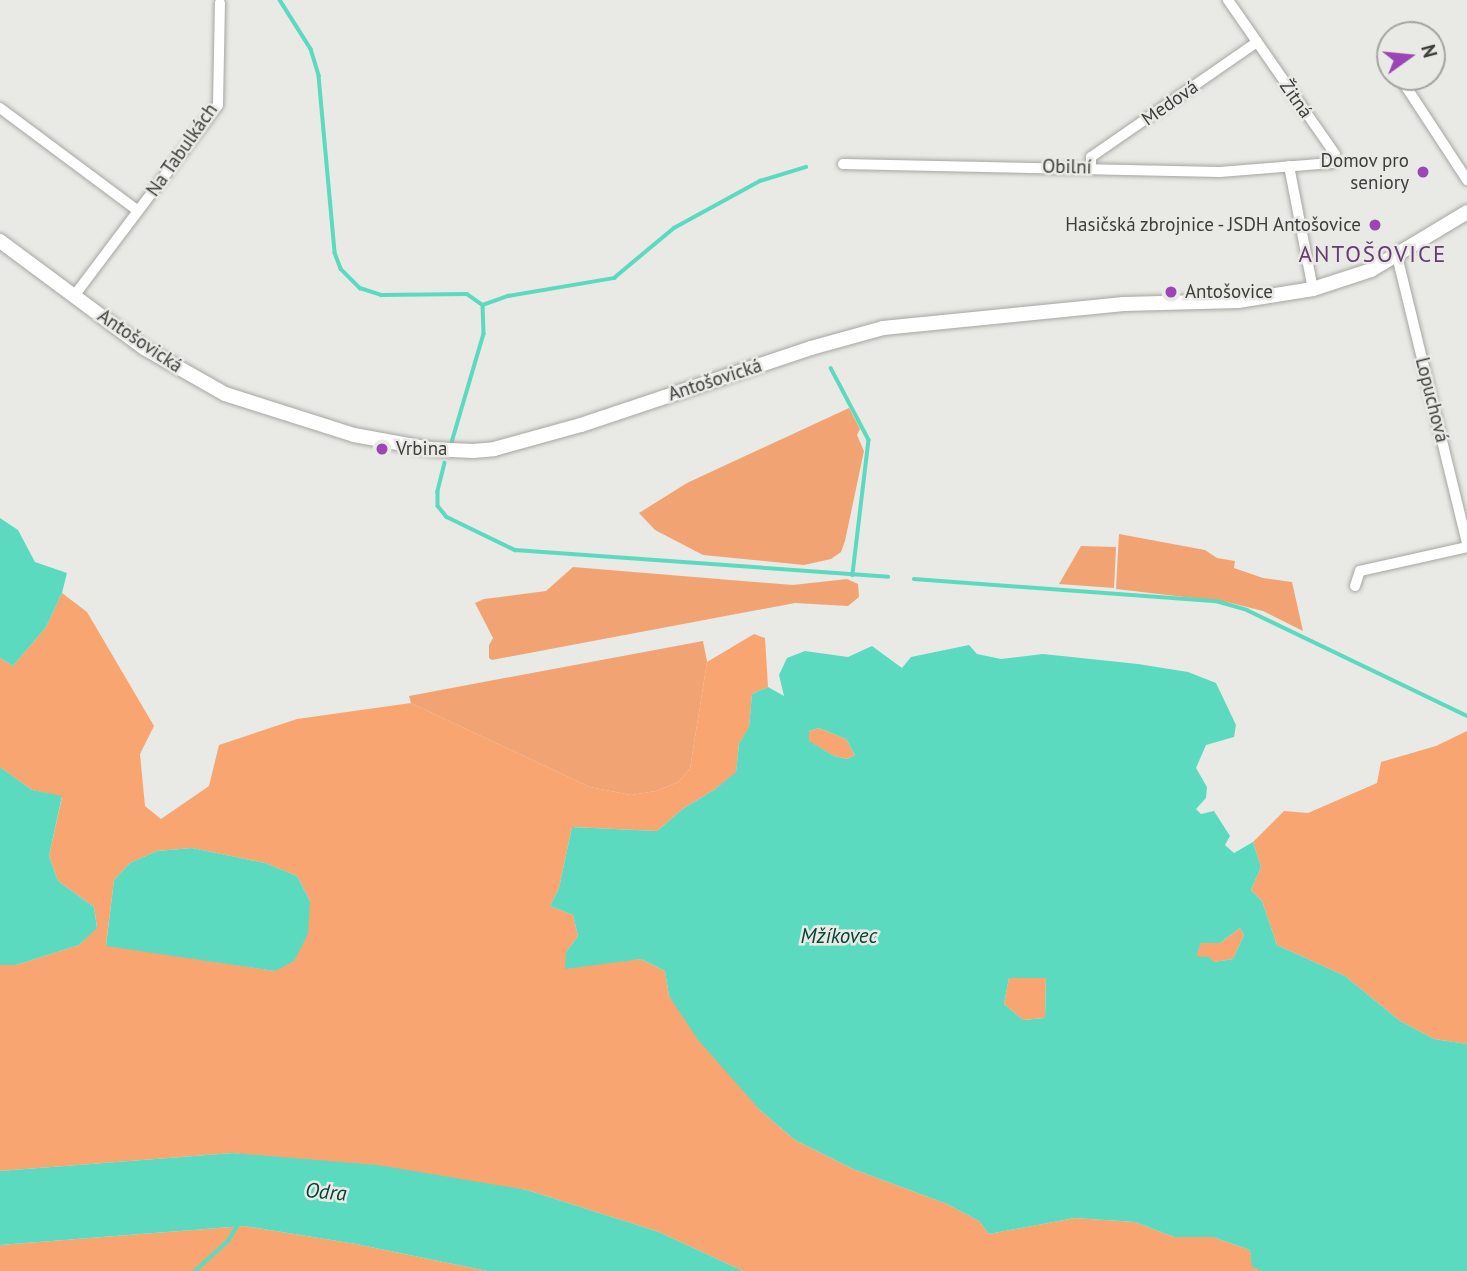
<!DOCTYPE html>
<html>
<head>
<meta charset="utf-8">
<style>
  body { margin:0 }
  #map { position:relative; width:1467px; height:1271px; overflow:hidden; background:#e9eae5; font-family:"PT Sans",sans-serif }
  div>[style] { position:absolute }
  .green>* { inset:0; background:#f2a373 }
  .forest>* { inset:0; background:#f8a572 }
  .water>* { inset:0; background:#5bdac0 }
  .stream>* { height:3.5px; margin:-1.75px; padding:0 1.75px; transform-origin:1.75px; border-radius:1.75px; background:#5bdac0 }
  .roads { filter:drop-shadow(0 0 2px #a6a6a2) drop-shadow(0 0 2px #a6a6a2) }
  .street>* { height:10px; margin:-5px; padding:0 5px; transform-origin:5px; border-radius:5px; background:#fff }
  .secondary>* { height:14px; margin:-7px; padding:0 7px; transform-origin:7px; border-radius:7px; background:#fff }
  .dots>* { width:19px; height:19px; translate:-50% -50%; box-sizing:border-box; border:4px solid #e9eae5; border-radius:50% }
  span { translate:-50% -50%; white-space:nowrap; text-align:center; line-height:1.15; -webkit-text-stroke:5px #e9eae5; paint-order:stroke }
  .street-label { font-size:19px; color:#3d3d3b }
  .poi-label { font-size:19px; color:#3d3d3b }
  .right { translate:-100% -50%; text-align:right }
  .left { translate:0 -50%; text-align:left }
  .water-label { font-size:21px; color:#084338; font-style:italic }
  .quarter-label { font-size:23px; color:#663c73; letter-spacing:2px }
  .north { position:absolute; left:1376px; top:21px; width:70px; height:70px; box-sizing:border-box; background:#e9eae5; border:2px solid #a4a5a1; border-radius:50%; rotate:75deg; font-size:19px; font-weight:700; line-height:28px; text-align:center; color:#3d3d3b }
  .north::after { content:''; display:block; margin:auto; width:24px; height:32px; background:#9b46b4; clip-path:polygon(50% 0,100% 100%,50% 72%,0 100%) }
</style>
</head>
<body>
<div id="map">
  <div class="green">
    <div style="clip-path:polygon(849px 408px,860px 429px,857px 435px,864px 451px,845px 541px,841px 552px,831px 559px,804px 565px,703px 555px,655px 530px,639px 513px,687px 483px)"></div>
    <div style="clip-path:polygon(1119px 534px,1205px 550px,1217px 558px,1235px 561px,1234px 568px,1263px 578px,1292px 582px,1303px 631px,1263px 611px,1227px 602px,1116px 589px)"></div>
    <div style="clip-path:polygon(1081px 546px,1116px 547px,1114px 588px,1059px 584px)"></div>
    <div style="clip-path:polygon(573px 567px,793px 585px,847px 579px,858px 584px,859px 597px,848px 606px,795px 603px,492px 660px,489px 658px,489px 645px,493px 638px,475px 603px,484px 599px,546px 591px)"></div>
    <div style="clip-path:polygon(703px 641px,707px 662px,690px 769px,678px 782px,656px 791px,631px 795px,590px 787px,411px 703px,409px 696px)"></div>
  </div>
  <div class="forest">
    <div style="clip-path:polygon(evenodd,62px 593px,87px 612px,154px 726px,140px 754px,145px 806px,161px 819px,209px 786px,219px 745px,297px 719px,411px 703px,590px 787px,631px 795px,656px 791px,678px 782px,690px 769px,707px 662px,754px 634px,765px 638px,768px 687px,752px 694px,749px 728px,739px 744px,736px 773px,714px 790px,684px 808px,657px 831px,572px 827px,559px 888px,550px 906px,573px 915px,578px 936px,566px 952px,608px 961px,641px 959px,665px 971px,669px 996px,760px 1110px,795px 1140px,853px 1169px,947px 1204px,979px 1221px,989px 1234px,1075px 1218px,1135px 1222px,1174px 1237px,1213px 1237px,1250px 1250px,1253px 1267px,1262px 1271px,743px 1271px,659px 1232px,527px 1190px,233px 1153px,0 1171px,0 965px,16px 965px,79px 945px,97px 927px,94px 907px,58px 881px,49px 856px,62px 797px,32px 790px,0 767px,0 658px,13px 666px,46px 627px,62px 593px,192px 848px,265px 863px,297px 876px,310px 901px,275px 971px,106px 945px,114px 880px,130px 863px,157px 851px,192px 848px)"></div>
    <div style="clip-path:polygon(819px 728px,846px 739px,855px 755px,847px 759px,834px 756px,808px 741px,809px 731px)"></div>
    <div style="clip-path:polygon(1467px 731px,1467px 1044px,1434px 1039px,1400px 1021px,1345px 976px,1277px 945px,1262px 901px,1251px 890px,1261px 867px,1253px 842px,1284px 811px,1308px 813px,1377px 783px,1381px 762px,1436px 746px)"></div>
    <div style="clip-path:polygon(1240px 928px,1244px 935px,1233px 959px,1214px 962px,1195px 956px,1201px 943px,1220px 943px)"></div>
    <div style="clip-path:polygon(1046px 977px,1045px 1018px,1023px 1020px,1004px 1004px,1009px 978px)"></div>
    <div style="clip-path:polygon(244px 1226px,356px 1244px,487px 1271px,0 1271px,0 1245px)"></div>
  </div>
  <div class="water">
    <div style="clip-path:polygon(0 518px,18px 530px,35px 562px,67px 573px,62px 593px,46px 627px,13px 666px,0 658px)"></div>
    <div style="clip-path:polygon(evenodd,969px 645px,977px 654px,1001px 659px,1043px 654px,1138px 664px,1188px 672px,1216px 683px,1236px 725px,1234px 737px,1206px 745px,1196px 768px,1207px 787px,1206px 798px,1196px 809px,1201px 814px,1214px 811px,1230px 836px,1225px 845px,1234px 853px,1253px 842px,1261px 867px,1251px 890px,1262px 901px,1277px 945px,1345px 976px,1400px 1021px,1434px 1039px,1467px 1044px,1467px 1271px,1262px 1271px,1252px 1267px,1250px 1250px,1213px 1237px,1174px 1237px,1135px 1222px,1075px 1218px,989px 1234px,979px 1221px,947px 1204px,853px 1169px,795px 1140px,760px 1110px,698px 1040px,669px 996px,665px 971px,641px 959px,565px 969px,566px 952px,578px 936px,573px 915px,550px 906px,559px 888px,572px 827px,657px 831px,684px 808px,714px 790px,736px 772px,739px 744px,749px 727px,752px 694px,768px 687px,784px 696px,779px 675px,787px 658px,805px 651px,848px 657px,872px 646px,902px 668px,911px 657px,969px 645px,819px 728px,846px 739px,855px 755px,847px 759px,834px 756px,809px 741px,809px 731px,819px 728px,969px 645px,1240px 928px,1244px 935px,1233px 959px,1214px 962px,1209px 957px,1196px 956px,1201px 943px,1220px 943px,1240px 928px,969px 645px,1009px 978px,1046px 978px,1045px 1018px,1023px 1020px,1004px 1004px,1009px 978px)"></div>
    <div style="clip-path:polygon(0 767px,32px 790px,62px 796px,49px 856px,58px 881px,94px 907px,97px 928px,79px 945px,16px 965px,0 965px)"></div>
    <div style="clip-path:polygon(192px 848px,265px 863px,297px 876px,310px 901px,308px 934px,294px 961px,275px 971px,106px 946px,114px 880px,130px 863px,157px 851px)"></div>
    <div style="clip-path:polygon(233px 1153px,378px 1165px,527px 1190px,659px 1232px,743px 1271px,487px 1271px,356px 1244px,244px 1226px,0 1245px,0 1171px)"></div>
  </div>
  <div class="stream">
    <div style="left:280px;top:0;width:58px;rotate:57.7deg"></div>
    <div style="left:311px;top:49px;width:28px;rotate:73deg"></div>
    <div style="left:319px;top:76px;width:178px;rotate:84.8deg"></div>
    <div style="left:335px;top:253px;width:17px;rotate:69deg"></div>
    <div style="left:341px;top:269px;width:27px;rotate:45deg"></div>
    <div style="left:360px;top:288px;width:22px;rotate:18deg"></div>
    <div style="left:381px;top:295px;width:86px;rotate:-0.7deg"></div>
    <div style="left:467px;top:294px;width:19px;rotate:35deg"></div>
    <div style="left:483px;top:305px;width:29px;rotate:88deg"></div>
    <div style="left:484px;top:334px;width:114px;rotate:106.4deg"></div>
    <div style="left:483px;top:305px;width:27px;rotate:-20deg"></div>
    <div style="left:508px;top:296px;width:108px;rotate:-9.6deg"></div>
    <div style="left:614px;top:278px;width:78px;rotate:-39.8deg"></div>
    <div style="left:674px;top:228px;width:98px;rotate:-28.7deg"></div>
    <div style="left:760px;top:181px;width:48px;rotate:-16.9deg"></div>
    <div style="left:831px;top:368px;width:81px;rotate:62.2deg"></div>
    <div style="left:869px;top:440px;width:136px;rotate:96.8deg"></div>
    <div style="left:445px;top:463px;width:30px;rotate:104deg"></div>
    <div style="left:438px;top:492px;width:14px;rotate:90deg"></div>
    <div style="left:438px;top:506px;width:14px;rotate:51deg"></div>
    <div style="left:447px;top:517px;width:76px;rotate:25.9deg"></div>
    <div style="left:515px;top:550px;width:374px;rotate:4.1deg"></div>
    <div style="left:914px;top:579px;width:303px;rotate:4.2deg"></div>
    <div style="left:1216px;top:601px;width:32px;rotate:16deg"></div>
    <div style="left:1247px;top:610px;width:244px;rotate:25.7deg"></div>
    <div style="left:195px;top:1271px;width:45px;rotate:-42.3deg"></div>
    <div style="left:228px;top:1241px;width:21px;rotate:-59deg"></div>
  </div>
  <div class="roads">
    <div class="street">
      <div style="left:1401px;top:79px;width:121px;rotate:56.8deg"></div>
      <div style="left:0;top:108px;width:172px;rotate:36.7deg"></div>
      <div style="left:843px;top:164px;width:377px;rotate:1.2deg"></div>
      <div style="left:1220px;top:172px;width:112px;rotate:-4.6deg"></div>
      <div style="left:1332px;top:163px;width:9px;rotate:-72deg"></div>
      <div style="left:1335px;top:154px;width:188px;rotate:-124.8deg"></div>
      <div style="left:1289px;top:166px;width:125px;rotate:79deg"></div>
      <div style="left:1091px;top:167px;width:10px;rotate:-90deg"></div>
      <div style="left:1091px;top:157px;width:202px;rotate:-34.7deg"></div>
      <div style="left:1397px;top:256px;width:296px;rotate:76.3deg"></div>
      <div style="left:74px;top:296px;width:239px;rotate:-53deg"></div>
      <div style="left:218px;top:105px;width:102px;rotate:-88.9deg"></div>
      <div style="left:1355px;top:586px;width:16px;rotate:-72deg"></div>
      <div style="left:1360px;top:571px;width:110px;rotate:-12.6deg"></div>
    </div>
    <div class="secondary">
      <div style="left:0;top:241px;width:179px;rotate:36.6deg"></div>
      <div style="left:144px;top:348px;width:93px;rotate:29.6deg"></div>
      <div style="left:225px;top:394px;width:135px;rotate:17.6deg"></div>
      <div style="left:354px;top:435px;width:77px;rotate:10.4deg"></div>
      <div style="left:430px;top:449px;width:43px;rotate:2.7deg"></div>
      <div style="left:473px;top:451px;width:21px;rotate:-5deg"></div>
      <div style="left:494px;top:449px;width:90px;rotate:-15.4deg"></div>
      <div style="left:581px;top:425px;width:243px;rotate:-18.5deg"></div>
      <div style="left:811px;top:348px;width:75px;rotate:-15.5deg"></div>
      <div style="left:883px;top:328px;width:242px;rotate:-5.7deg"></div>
      <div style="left:1124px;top:304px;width:114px;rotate:-1.5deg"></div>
      <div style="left:1238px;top:301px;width:76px;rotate:-9.1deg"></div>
      <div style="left:1313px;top:289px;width:61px;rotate:-18.1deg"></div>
      <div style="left:1371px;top:270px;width:112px;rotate:-31.1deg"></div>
    </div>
  </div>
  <div class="dots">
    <div style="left:1423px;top:172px;background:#9b46b4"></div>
    <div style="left:1375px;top:225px;background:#9b46b4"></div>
    <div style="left:1171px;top:292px;background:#9b46b4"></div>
    <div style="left:382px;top:449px;background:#9b46b4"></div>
  </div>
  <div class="street-label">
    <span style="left:1296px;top:99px;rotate:55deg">Žitná</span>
    <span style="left:1170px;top:103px;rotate:-35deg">Medová</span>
    <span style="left:182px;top:150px;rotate:-55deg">Na Tabulkách</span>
    <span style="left:1067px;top:167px;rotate:1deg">Obilní</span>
    <span style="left:140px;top:341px;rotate:34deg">Antošovická</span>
    <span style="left:715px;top:380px;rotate:-18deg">Antošovická</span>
    <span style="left:1432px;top:400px;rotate:76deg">Lopuchová</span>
  </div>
  <div class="poi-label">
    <span class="right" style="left:1409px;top:172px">Domov pro<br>seniory</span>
    <span class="right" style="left:1361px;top:225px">Hasičská zbrojnice - JSDH Antošovice</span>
    <span class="left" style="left:1185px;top:292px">Antošovice</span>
    <span class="left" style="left:396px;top:449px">Vrbina</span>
  </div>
  <div class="water-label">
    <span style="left:839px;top:936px">Mžíkovec</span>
    <span style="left:326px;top:1192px;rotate:5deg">Odra</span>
  </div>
  <div class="quarter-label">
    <span style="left:1373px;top:254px">ANTOŠOVICE</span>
  </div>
  <div class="north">N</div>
</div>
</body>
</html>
